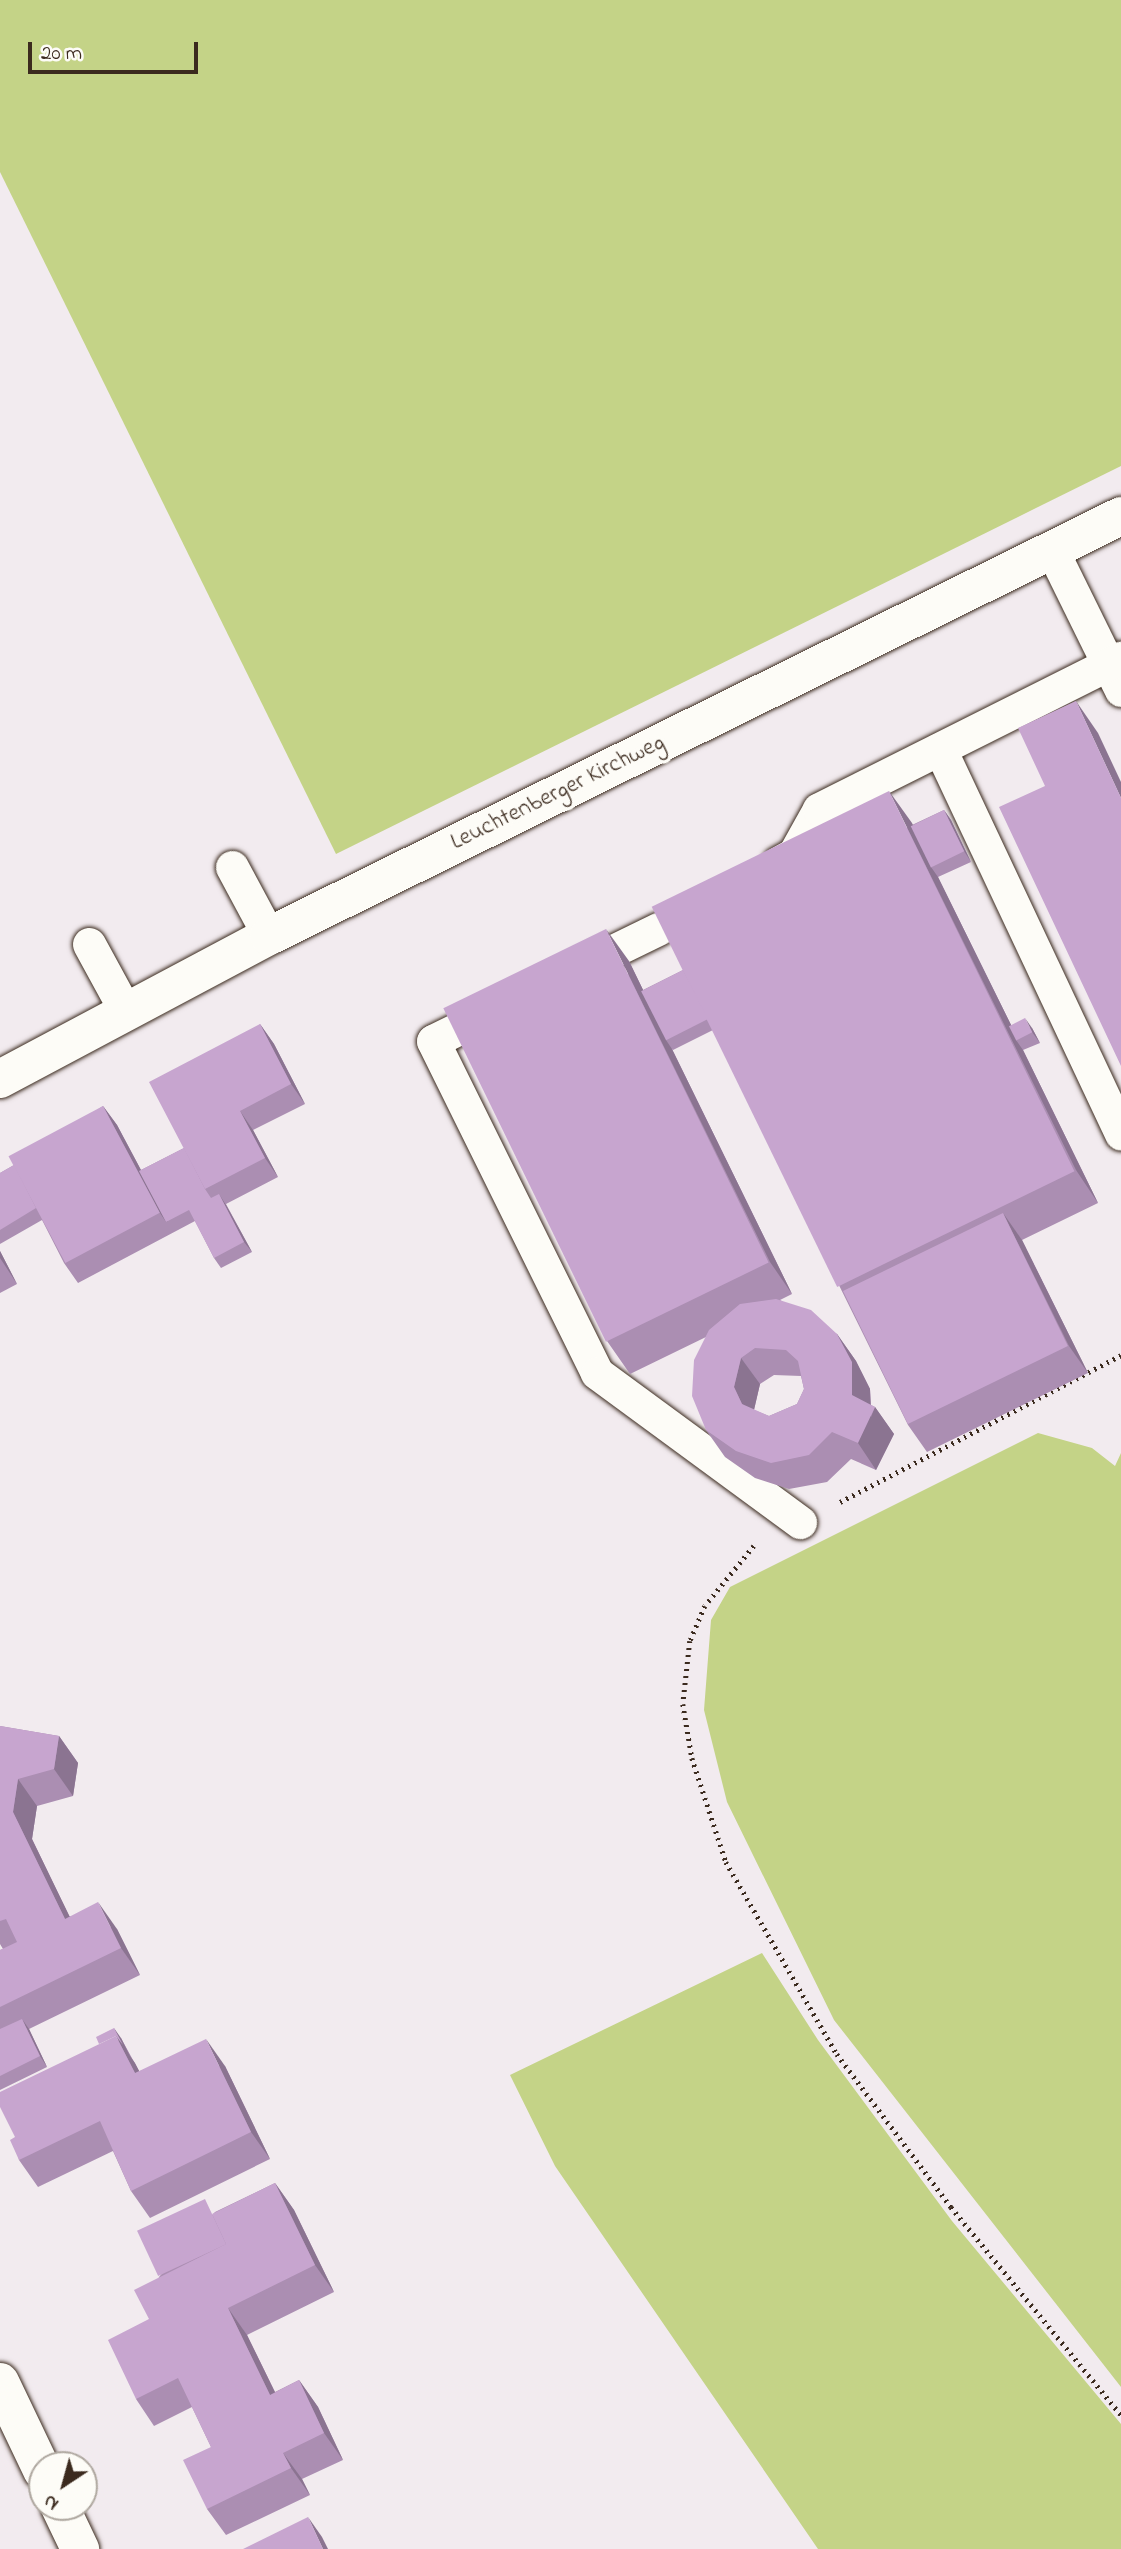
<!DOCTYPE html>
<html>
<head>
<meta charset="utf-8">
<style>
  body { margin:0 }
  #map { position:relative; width:1121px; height:2549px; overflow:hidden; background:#f2ebef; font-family:"Indie Flower",sans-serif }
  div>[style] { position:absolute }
  .green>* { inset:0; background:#c4d387 }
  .path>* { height:4.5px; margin-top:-2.25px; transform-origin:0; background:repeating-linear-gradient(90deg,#3b2a1e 0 2px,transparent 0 7px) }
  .roads { filter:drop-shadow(0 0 2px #3b2a1e) drop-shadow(0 0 2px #3b2a1e) }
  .lane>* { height:33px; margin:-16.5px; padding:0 16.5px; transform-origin:16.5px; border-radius:16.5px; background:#fdfcf7 }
  .street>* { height:38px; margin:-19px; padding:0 19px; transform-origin:19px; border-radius:19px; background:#fdfcf7 }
  .wall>* { inset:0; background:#ab8eb2 }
  .shaded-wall>* { inset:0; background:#8b7491 }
  .building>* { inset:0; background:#c7a5cf; transform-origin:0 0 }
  span { translate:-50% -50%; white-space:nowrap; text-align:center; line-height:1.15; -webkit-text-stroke:7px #fdfcf7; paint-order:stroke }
  .street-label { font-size:24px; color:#3b2a1e }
  .north { position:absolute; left:28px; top:2451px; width:70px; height:70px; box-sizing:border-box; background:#fdfcf7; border:2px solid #afa8a0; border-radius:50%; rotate:216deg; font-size:19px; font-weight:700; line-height:28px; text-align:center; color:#3b2a1e }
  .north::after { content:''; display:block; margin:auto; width:24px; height:32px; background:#3b2a1e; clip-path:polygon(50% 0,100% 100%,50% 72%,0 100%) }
  .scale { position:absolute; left:28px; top:42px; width:170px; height:32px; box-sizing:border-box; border:4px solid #3b2a1e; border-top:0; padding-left:9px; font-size:21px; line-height:24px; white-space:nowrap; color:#3b2a1e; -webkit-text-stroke:5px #fdfcf7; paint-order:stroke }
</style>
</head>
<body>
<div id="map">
  <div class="green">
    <div style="clip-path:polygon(0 0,1121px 0,1121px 466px,336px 854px,0 172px)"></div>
    <div style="clip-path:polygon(1038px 1433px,1092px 1448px,1115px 1466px,1121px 1453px,1121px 2387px,834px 2020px,727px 1802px,704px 1710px,711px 1620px,730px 1587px)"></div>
    <div style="clip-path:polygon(762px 1953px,818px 2040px,952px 2221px,1121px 2424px,1121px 2549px,818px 2549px,555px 2166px,510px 2075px)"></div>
  </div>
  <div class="path">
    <div style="left:840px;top:1502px;width:317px;rotate:-27.6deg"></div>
    <div style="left:754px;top:1546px;width:77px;rotate:129.2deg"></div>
    <div style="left:705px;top:1606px;width:38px;rotate:113deg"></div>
    <div style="left:690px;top:1641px;width:63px;rotate:96.3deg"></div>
    <div style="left:683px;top:1704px;width:55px;rotate:80.5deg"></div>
    <div style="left:692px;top:1758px;width:109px;rotate:71.9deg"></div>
    <div style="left:726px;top:1862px;width:222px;rotate:60deg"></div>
    <div style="left:837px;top:2054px;width:191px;rotate:53.3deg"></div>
    <div style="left:951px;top:2207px;width:269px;rotate:50.7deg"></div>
  </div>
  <div class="roads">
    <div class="lane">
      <div style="left:1052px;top:550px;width:156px;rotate:63.8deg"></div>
      <div style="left:940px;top:749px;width:425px;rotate:64.8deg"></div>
      <div style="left:778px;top:863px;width:18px;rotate:-29deg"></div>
      <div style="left:794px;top:854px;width:51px;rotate:-60.9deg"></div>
      <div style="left:819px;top:809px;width:338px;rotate:-26.6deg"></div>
      <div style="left:232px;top:867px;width:78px;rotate:61.8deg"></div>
      <div style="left:89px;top:944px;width:77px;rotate:61.4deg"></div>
      <div style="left:578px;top:968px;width:89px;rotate:-26deg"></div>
      <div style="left:496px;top:1010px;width:70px;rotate:153.8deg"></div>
      <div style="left:433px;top:1041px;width:370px;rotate:63.7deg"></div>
      <div style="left:597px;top:1373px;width:252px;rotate:36.3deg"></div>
    </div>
    <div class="street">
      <div style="left:0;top:1079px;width:305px;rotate:-28deg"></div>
      <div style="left:269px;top:936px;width:950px;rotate:-26.24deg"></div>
      <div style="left:0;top:2382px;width:98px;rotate:64.5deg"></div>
      <div style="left:60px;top:2507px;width:47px;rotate:64.5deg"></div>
    </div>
  </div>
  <div class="wall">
    <div style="clip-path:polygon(evenodd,944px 810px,951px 820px,971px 862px,938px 877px,1011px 1025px,1032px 1028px,1040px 1043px,1023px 1050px,1098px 1203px,1022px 1240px,1088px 1373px,927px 1452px,908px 1425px,713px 1030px,673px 1050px,672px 1049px,792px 1294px,780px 1300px,837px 1334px,856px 1361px,870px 1389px,871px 1405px,875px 1407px,894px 1434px,876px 1470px,851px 1459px,827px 1482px,789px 1489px,755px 1478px,725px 1457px,706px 1430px,706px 1337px,630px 1374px,607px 1341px,629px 961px,643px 990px,683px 970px,912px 825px,944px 810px,774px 1375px,801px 1376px,804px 1389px,797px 1404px,769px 1416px,754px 1410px,760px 1384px,774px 1375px)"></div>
    <div style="clip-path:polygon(260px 1024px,274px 1044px,305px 1104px,253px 1130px,278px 1177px,226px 1204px,252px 1252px,221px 1268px,214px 1258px,195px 1221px,78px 1283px,64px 1263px,42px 1220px,0 1244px,0 1173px,14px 1165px,103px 1106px,117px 1125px,141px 1170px,184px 1148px)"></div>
    <div style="clip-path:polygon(0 1251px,17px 1284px,0 1293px)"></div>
    <div style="clip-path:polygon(0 1726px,59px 1736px,78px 1763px,73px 1796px,37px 1806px,32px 1839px,69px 1916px,117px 1929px,140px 1975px,29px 2029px,47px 2067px,0 2090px,0 1950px,3px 1949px,0 1944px)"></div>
    <div style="clip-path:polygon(121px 2038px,139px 2071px,225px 2066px,270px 2159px,150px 2218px,131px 2191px,113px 2151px,38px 2187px,19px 2160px,15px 2137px)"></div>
    <div style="clip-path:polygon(275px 2183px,294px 2210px,334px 2292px,247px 2335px,275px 2392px,299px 2380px,318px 2407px,343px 2460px,302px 2479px,310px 2495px,226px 2535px,207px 2509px,211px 2447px,192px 2407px,154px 2426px,136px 2399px,149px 2319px,159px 2277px,215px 2212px)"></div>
  </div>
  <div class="shaded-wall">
    <div style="clip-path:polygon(1076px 701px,1098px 733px,1121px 782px,1121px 798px)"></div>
    <div style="clip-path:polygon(889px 791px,912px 823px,933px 866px,931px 867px,938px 877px,1018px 1039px,1016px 1040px,1023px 1050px,1098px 1203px,1076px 1170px)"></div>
    <div style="clip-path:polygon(944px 810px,951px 820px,971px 862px,964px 851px)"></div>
    <div style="clip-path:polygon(606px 929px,629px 961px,667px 1039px,666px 1040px,672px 1049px,792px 1294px,770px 1262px)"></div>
    <div style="clip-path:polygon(1025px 1018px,1032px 1028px,1040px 1043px,1032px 1032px)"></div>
    <div style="clip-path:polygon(260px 1024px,274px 1044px,305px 1104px,291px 1084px)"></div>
    <div style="clip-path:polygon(103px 1106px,117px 1125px,168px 1221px,166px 1222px,160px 1213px)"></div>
    <div style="clip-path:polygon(240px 1111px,253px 1130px,278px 1177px,265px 1158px)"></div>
    <div style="clip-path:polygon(219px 1194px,226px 1205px,252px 1252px,244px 1242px)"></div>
    <div style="clip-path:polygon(1003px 1213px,1022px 1240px,1088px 1373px,1069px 1346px)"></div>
    <div style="clip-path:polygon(0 1251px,17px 1284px,4px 1264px,0 1258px)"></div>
    <div style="clip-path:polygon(837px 1334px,856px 1361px,870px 1389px,871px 1417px,875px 1407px,894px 1434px,876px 1470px,858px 1443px)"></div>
    <div style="clip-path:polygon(741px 1358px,760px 1384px,753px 1414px,742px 1404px,734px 1387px)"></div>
    <div style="clip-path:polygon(59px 1736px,78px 1763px,73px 1796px,54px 1769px)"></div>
    <div style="clip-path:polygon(18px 1779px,37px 1806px,32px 1839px,84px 1946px,65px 1919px,13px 1812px)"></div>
    <div style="clip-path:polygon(98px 1902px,117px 1929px,140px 1975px,121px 1948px)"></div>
    <div style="clip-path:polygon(22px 2019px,29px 2029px,47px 2067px,40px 2056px)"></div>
    <div style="clip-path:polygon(114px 2028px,121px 2038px,130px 2056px,135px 2063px,154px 2100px,135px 2073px,116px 2036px)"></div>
    <div style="clip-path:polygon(206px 2039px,225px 2066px,270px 2159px,251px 2132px)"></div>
    <div style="clip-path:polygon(275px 2183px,294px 2210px,334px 2292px,315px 2265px)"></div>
    <div style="clip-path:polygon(228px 2308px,247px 2335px,289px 2421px,270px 2395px)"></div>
    <div style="clip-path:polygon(299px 2380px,318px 2407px,343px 2460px,324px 2433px)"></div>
    <div style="clip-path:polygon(283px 2453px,302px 2479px,310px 2495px,291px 2468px)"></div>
    <div style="clip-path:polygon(308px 2517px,322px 2537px,328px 2549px,323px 2549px)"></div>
  </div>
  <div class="building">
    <div style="clip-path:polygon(1076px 701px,1121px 798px,1121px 1066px,999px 807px,1045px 786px,1018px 728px)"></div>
    <div style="left:889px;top:791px;width:423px;height:264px;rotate:64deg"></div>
    <div style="left:944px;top:810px;width:46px;height:37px;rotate:64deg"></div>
    <div style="left:606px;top:929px;width:371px;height:181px;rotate:64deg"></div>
    <div style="left:683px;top:970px;width:55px;height:47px;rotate:63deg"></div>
    <div style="left:1025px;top:1018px;width:16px;height:18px;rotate:63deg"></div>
    <div style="clip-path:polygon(260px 1024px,291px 1084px,240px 1111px,265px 1158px,205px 1189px,149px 1082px)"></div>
    <div style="left:103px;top:1106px;width:121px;height:107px;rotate:62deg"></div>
    <div style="clip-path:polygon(184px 1148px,205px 1189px,211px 1198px,219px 1194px,244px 1242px,214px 1258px,189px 1210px,166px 1222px,139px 1171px)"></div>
    <div style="clip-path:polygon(14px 1165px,36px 1208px,0 1230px,0 1173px)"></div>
    <div style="left:1003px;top:1213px;width:148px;height:178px;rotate:64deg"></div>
    <div style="clip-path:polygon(evenodd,776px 1299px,811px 1310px,837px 1334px,852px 1362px,852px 1395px,875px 1407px,858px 1443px,832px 1432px,809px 1455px,771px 1463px,736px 1451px,706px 1430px,692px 1396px,694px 1360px,709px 1330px,740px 1304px,776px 1299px,755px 1348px,786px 1350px,798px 1361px,804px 1389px,797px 1404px,769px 1416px,742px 1404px,734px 1387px,741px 1358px,755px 1348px)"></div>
    <div style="clip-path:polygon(0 1726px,59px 1736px,54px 1769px,18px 1779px,13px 1812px,65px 1919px,98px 1902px,121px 1948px,0 2007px,0 1950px,17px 1942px,6px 1919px,0 1921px)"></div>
    <div style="clip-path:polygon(22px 2019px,40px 2056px,0 2076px,0 2029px)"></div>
    <div style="clip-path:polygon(114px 2028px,123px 2045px,116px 2036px,99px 2044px,96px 2037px)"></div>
    <div style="clip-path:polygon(116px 2036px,135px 2073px,206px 2039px,251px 2132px,131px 2191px,100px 2121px,19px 2160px,10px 2140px,15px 2137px,0 2107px,0 2092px)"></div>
    <div style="clip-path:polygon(275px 2183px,315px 2265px,228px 2308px,270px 2395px,299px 2380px,324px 2433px,283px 2453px,291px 2468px,207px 2509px,183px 2460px,211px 2447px,178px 2378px,136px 2399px,108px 2340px,149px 2319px,134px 2290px,226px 2244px,212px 2214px)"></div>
    <div style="left:205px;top:2199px;width:50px;height:75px;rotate:65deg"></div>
    <div style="clip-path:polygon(308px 2517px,323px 2549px,243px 2549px)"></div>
  </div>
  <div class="street-label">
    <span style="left:558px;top:793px;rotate:-26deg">Leuchtenberger Kirchweg</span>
  </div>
  <div class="north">N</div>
  <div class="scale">20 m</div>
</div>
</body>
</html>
